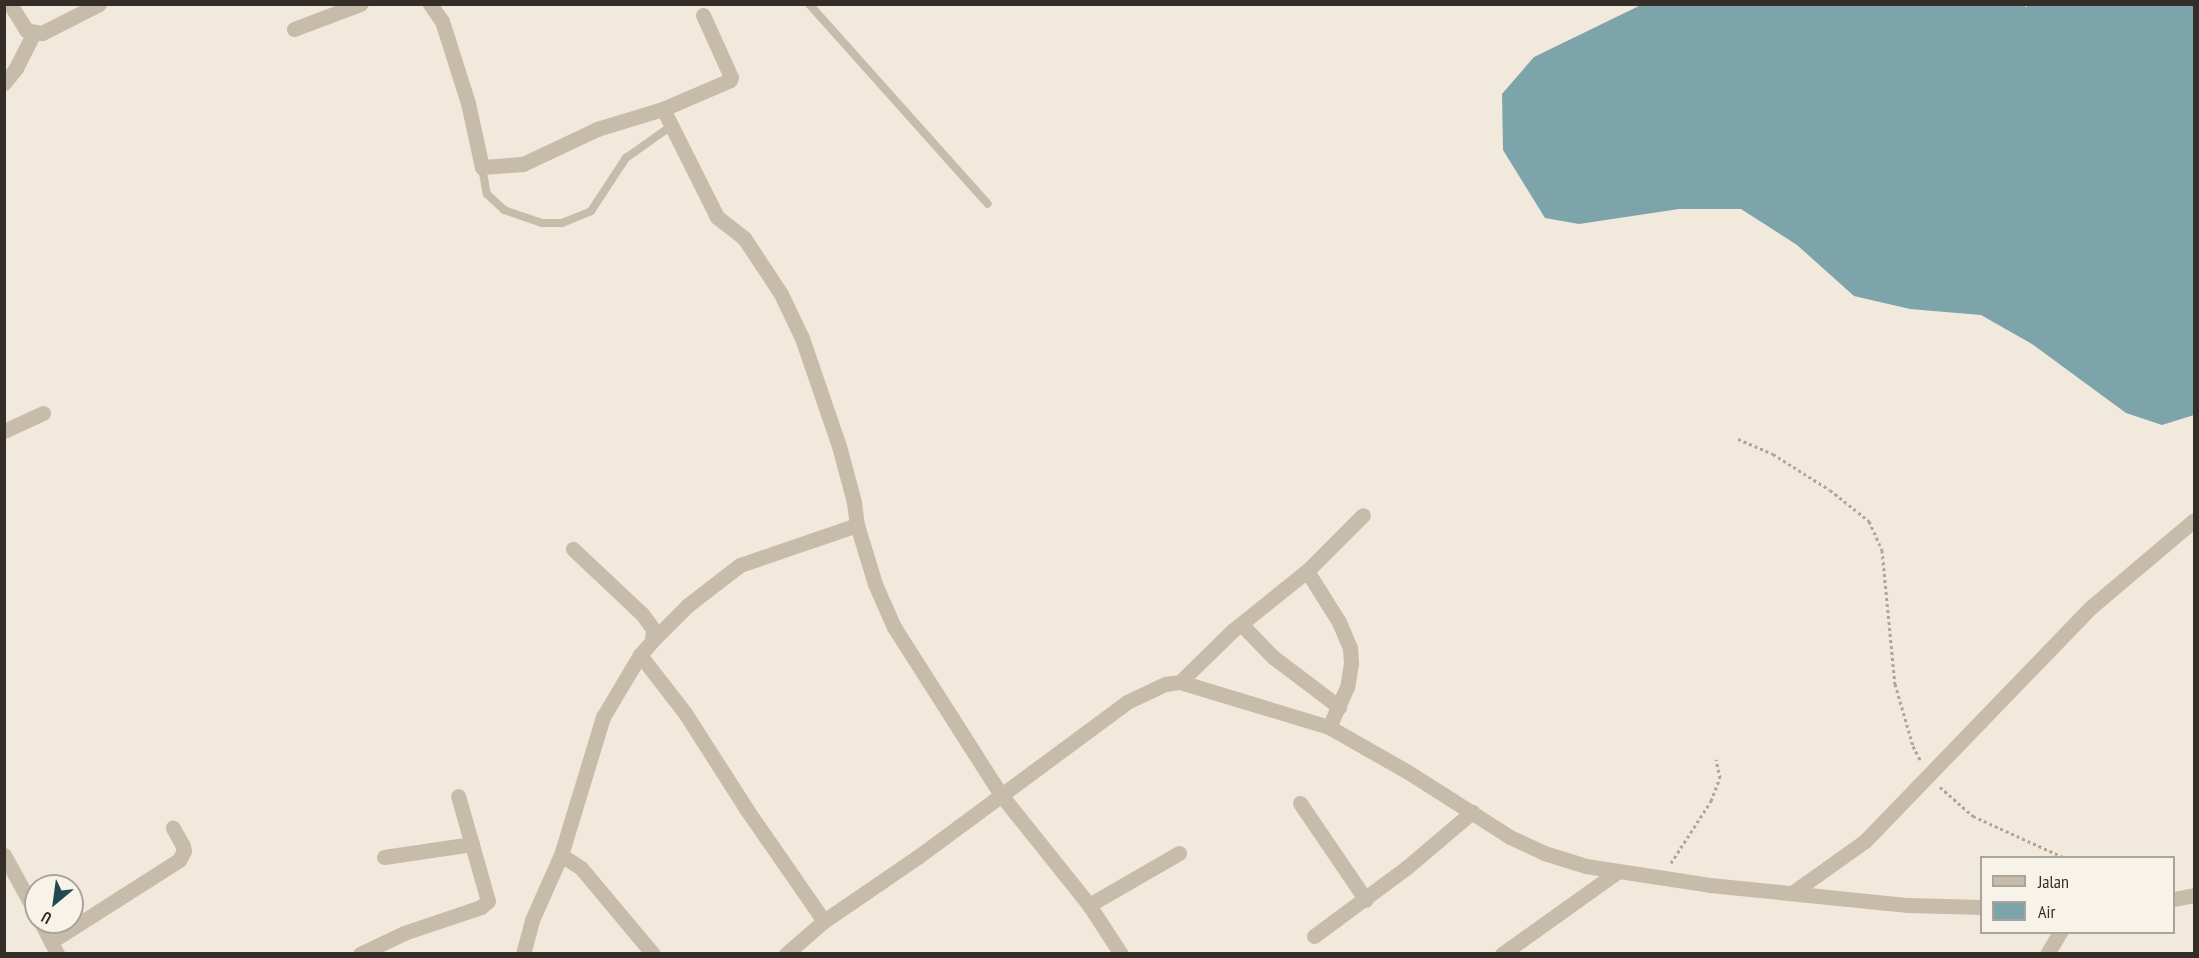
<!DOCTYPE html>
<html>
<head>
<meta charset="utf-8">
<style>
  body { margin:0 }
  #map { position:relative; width:2199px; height:958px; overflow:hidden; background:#f0e9dc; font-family:"PT Sans Narrow",sans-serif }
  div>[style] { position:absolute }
  .water>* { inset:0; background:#7da3ab }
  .path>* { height:3px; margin-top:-1.5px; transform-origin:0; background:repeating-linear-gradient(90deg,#b3a593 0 3px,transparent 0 6px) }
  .service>* { height:8px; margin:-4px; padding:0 4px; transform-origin:4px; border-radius:4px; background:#c7bba9 }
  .minor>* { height:15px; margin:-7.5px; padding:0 7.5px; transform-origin:7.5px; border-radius:7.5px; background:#c7bba9 }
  span { translate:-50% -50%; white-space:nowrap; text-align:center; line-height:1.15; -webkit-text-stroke:4.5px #f8f3e8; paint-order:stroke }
  .frame { position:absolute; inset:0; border:6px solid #352e28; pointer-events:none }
  .legend { position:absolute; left:1980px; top:856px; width:195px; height:78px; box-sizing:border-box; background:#f8f3e8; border:2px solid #aaa49b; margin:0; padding:8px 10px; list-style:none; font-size:18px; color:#352e28 }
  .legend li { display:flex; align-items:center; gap:12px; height:30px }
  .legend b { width:30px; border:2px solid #aaa49b }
  .north { position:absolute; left:24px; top:874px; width:60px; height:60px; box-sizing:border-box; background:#f8f3e8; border:2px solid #aaa49b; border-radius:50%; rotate:209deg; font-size:16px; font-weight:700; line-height:24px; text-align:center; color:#352e28 }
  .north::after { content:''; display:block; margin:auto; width:21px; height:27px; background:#214953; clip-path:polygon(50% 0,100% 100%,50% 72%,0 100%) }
</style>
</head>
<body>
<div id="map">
  <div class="water">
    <div style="clip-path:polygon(2023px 5px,2026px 7px,2029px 4px,2194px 5px,2194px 415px,2162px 425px,2126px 413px,2032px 344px,1981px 315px,1910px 309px,1854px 296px,1797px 245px,1741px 209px,1679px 209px,1579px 224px,1545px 218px,1503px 150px,1502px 94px,1534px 57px,1641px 5px)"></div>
  </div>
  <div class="path">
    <div style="left:1738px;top:439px;width:38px;rotate:23deg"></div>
    <div style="left:1773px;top:454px;width:67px;rotate:32.3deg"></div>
    <div style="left:1830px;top:490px;width:50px;rotate:38.5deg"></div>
    <div style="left:1869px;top:521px;width:32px;rotate:66deg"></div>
    <div style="left:1882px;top:550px;width:135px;rotate:84.5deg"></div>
    <div style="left:1895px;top:684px;width:65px;rotate:73.8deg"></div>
    <div style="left:1913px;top:746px;width:16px;rotate:63deg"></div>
    <div style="left:1940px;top:787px;width:44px;rotate:41.3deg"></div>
    <div style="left:1973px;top:816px;width:101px;rotate:24.5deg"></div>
    <div style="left:1671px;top:863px;width:74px;rotate:-57.2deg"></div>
    <div style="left:1711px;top:801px;width:25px;rotate:-69deg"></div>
    <div style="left:1720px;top:778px;width:19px;rotate:-102deg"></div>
  </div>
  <div class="service">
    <div style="left:809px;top:4px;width:268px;rotate:48.2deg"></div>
    <div style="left:482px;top:167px;width:27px;rotate:80deg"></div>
    <div style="left:487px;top:194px;width:23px;rotate:43deg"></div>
    <div style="left:504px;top:210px;width:40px;rotate:18.9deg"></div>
    <div style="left:542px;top:223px;width:20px"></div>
    <div style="left:562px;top:223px;width:31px;rotate:-22deg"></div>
    <div style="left:591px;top:211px;width:64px;rotate:-56.6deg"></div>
    <div style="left:626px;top:158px;width:55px;rotate:-35.4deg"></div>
  </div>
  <div class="minor">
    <div style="left:10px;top:4px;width:31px;rotate:58deg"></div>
    <div style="left:26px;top:30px;width:16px;rotate:11deg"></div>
    <div style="left:42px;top:33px;width:64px;rotate:-27deg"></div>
    <div style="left:430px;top:4px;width:21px;rotate:55deg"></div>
    <div style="left:442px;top:21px;width:86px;rotate:72.4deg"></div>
    <div style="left:468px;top:103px;width:66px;rotate:77.7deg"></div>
    <div style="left:482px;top:167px;width:41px;rotate:-4.2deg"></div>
    <div style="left:523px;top:164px;width:82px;rotate:-25.3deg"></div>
    <div style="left:597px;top:129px;width:69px;rotate:-16.9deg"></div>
    <div style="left:663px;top:109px;width:73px;rotate:-23.4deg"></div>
    <div style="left:730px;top:80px;width:3px;rotate:-72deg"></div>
    <div style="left:731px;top:77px;width:68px;rotate:-114.3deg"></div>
    <div style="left:294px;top:29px;width:71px;rotate:-20.7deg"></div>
    <div style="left:4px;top:83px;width:19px;rotate:-51deg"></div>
    <div style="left:16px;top:68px;width:39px;rotate:-63deg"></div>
    <div style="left:663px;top:109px;width:121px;rotate:63.4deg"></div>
    <div style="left:717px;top:217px;width:34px;rotate:38deg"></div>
    <div style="left:744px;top:238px;width:67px;rotate:56.5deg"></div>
    <div style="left:781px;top:294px;width:49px;rotate:64.5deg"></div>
    <div style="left:802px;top:338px;width:114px;rotate:71.1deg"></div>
    <div style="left:839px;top:446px;width:58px;rotate:75deg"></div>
    <div style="left:854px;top:502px;width:23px;rotate:83deg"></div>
    <div style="left:857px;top:525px;width:62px;rotate:73deg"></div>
    <div style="left:875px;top:584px;width:47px;rotate:66.2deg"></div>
    <div style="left:894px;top:627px;width:199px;rotate:57.5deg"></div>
    <div style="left:1001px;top:795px;width:141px;rotate:51.3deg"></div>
    <div style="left:1089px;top:905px;width:59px;rotate:56.9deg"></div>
    <div style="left:4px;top:431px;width:43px;rotate:-24.8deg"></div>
    <div style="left:1307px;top:571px;width:60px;rotate:57.9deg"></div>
    <div style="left:1339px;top:622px;width:28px;rotate:67deg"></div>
    <div style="left:1350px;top:648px;width:15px;rotate:86deg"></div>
    <div style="left:1351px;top:663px;width:24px;rotate:99deg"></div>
    <div style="left:1347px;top:687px;width:44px;rotate:114.2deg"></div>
    <div style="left:1241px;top:624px;width:46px;rotate:45.9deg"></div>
    <div style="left:1273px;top:657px;width:83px;rotate:37.1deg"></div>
    <div style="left:652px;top:641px;width:51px;rotate:-45deg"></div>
    <div style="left:688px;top:605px;width:66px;rotate:-37.6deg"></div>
    <div style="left:740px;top:565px;width:124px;rotate:-18.9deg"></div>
    <div style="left:640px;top:655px;width:73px;rotate:52.2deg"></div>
    <div style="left:685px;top:713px;width:115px;rotate:57.4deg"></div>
    <div style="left:747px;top:810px;width:135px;rotate:55.3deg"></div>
    <div style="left:1180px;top:682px;width:73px;rotate:-44.4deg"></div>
    <div style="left:1232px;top:631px;width:96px;rotate:-38.7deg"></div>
    <div style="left:1307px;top:571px;width:79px;rotate:-45deg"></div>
    <div style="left:1300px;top:803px;width:117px;rotate:55.8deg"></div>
    <div style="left:4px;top:855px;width:66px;rotate:61.1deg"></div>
    <div style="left:561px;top:855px;width:24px;rotate:33deg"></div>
    <div style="left:581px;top:868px;width:112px;rotate:50.1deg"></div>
    <div style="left:384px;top:857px;width:89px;rotate:-8.4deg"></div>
    <div style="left:1792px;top:893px;width:90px;rotate:-35.5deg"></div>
    <div style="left:1865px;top:841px;width:324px;rotate:-46deg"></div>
    <div style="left:2090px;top:608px;width:136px;rotate:-40.2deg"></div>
    <div style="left:2174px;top:899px;width:20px;rotate:-11deg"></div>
    <div style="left:1089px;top:905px;width:104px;rotate:-30deg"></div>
    <div style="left:41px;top:922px;width:36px;rotate:63deg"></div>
    <div style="left:1314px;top:936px;width:114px;rotate:-36.5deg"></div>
    <div style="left:1406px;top:868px;width:87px;rotate:-40.3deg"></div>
    <div style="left:52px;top:941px;width:151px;rotate:-32.5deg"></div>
    <div style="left:179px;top:860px;width:10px;rotate:-61deg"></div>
    <div style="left:184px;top:851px;width:5px;rotate:-101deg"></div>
    <div style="left:183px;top:846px;width:21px;rotate:-119deg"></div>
    <div style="left:360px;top:954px;width:49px;rotate:-25.5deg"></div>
    <div style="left:404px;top:933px;width:81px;rotate:-18.7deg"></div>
    <div style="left:481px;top:907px;width:9px;rotate:-41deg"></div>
    <div style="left:488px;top:901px;width:109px;rotate:-105.9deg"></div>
    <div style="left:523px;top:954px;width:35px;rotate:-75deg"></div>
    <div style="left:532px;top:920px;width:71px;rotate:-66deg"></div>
    <div style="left:561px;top:855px;width:144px;rotate:-73.1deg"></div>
    <div style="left:603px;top:717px;width:72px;rotate:-59.2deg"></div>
    <div style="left:640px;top:655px;width:18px;rotate:-49deg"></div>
    <div style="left:652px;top:641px;width:12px;rotate:-85deg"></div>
    <div style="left:653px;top:629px;width:19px;rotate:-126deg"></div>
    <div style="left:642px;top:614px;width:95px;rotate:-136.7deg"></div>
    <div style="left:786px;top:954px;width:50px;rotate:-41deg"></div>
    <div style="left:824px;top:921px;width:115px;rotate:-34.4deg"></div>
    <div style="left:919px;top:856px;width:259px;rotate:-36.5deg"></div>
    <div style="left:1127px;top:702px;width:42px;rotate:-25.3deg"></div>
    <div style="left:1165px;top:684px;width:15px;rotate:-8deg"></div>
    <div style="left:1180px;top:682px;width:156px;rotate:16.8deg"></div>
    <div style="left:1329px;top:727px;width:91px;rotate:29.7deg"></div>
    <div style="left:1408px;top:772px;width:121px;rotate:32.5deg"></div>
    <div style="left:1510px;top:837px;width:38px;rotate:25deg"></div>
    <div style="left:1544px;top:853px;width:44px;rotate:17.2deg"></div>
    <div style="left:1586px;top:866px;width:125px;rotate:8.7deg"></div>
    <div style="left:1710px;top:885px;width:199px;rotate:5.8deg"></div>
    <div style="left:1908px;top:905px;width:74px;rotate:1.5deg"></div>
    <div style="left:1502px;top:954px;width:141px;rotate:-35.5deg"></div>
    <div style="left:2047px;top:954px;width:26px;rotate:-59deg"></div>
  </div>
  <div class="frame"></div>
  <ul class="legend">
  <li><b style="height:8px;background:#c7bba9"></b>Jalan</li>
  <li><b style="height:16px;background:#7da3ab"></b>Air</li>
  </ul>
  <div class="north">U</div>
</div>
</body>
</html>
